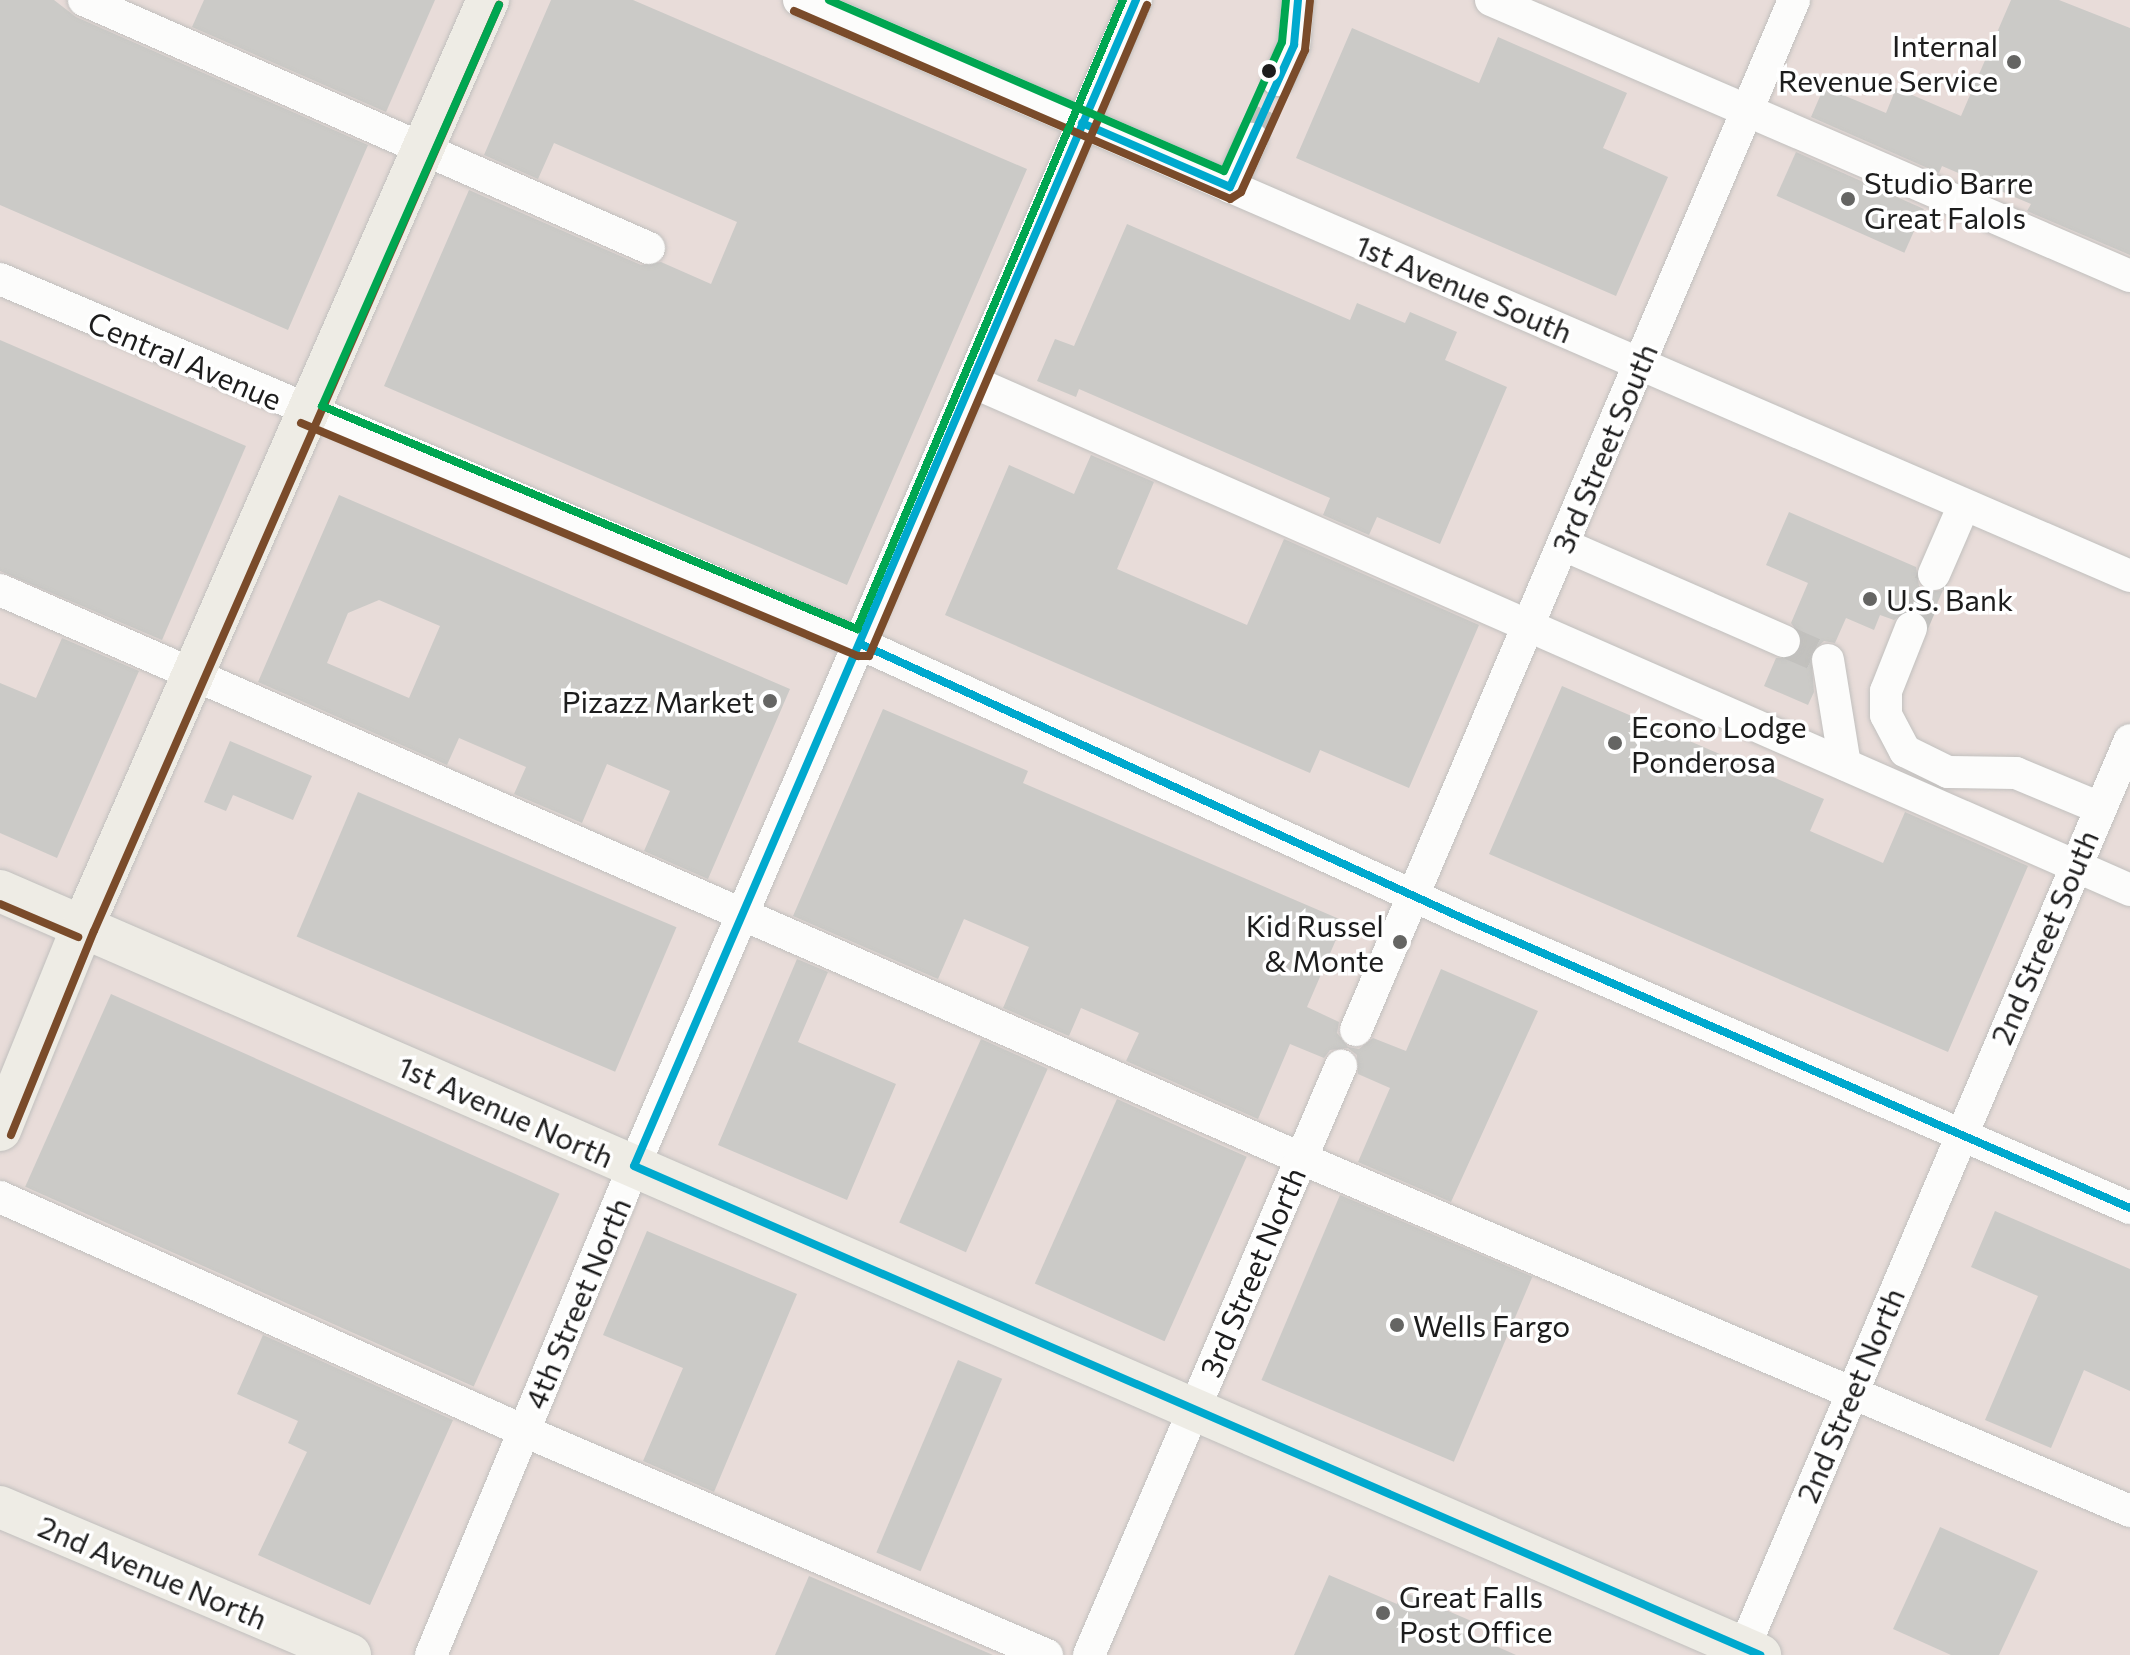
<!DOCTYPE html>
<html>
<head>
<meta charset="utf-8">
<style>
  body { margin:0 }
  #map { position:relative; width:2130px; height:1655px; overflow:hidden; background:#ebeae6; font-family:Commissioner,sans-serif }
  div>[style] { position:absolute }
  .commercial>* { inset:0; background:#e8dcd9; transform-origin:0 0 }
  .building>* { inset:0; background:#cbcac7; transform-origin:0 0 }
  .minor-tunnel>* { height:32px; margin-top:-16px; transform-origin:0; background:repeating-linear-gradient(90deg,#c2c1be 0 32px,transparent 0 48px) }
  .roads { filter:drop-shadow(0 0 2px #c1c0be) drop-shadow(0 0 2px #c1c0be) }
  .minor>* { height:32px; margin:-16px; padding:0 16px; transform-origin:16px; border-radius:16px; background:#fcfcfb }
  .major>* { height:42px; margin:-21px; padding:0 21px; transform-origin:21px; border-radius:21px; background:#eeece5 }
  .bus-1>* { height:8px; margin:-4px; padding:0 4px; transform-origin:4px; border-radius:4px; background:#00a9ce }
  .bus-2>* { height:8px; margin:-4px; padding:0 4px; transform-origin:4px; border-radius:4px; background:#7a4b2a }
  .bus-3>* { height:8px; margin:-4px; padding:0 4px; transform-origin:4px; border-radius:4px; background:#00a651 }
  .dots>* { width:22px; height:22px; translate:-50% -50%; box-sizing:border-box; border:4px solid #fff; border-radius:50% }
  span { translate:-50% -50%; white-space:nowrap; text-align:center; line-height:1.15; -webkit-text-stroke:7px #fff; paint-order:stroke }
  .poi-label { font-size:30px; color:#1d1d1d }
  .right { translate:-100% -50%; text-align:right }
  .left { translate:0 -50%; text-align:left }
  .street-label { font-size:30px; color:#1d1d1d }
</style>
</head>
<body>
<div id="map">
  <div class="commercial">
    <div style="left:0;top:0;width:2130px;height:1655px"></div>
  </div>
  <div class="building">
    <div style="clip-path:polygon(0 0,54px 0,76px 17px,368px 145px,288px 330px,0 205px)"></div>
    <div style="clip-path:polygon(204px 0,435px 0,386px 112px,192px 27px)"></div>
    <div style="clip-path:polygon(551px 0,633px 0,1027px 169px,847px 585px,384px 386px,469px 190px,641px 265px,661px 262px,711px 284px,737px 222px,554px 143px,538px 179px,484px 155px)"></div>
    <div style="clip-path:polygon(2011px 0,2059px 0,2130px 28px,2130px 255px,2027px 211px,2031px 204px,1942px 166px,1939px 173px,1811px 117px,1824px 87px,1886px 113px,1896px 88px,1961px 116px)"></div>
    <div style="clip-path:polygon(1352px 28px,1479px 83px,1498px 37px,1627px 93px,1603px 148px,1668px 177px,1616px 296px,1296px 158px)"></div>
    <div style="left:1796px;top:152px;width:140px;height:48px;rotate:24deg"></div>
    <div style="clip-path:polygon(1127px 224px,1350px 320px,1357px 303px,1405px 323px,1410px 312px,1457px 332px,1445px 360px,1507px 387px,1440px 544px,1377px 517px,1369px 535px,1323px 515px,1330px 498px,1079px 389px,1076px 397px,1037px 381px,1055px 339px,1074px 346px)"></div>
    <div style="clip-path:polygon(0 340px,246px 446px,162px 640px,0 571px)"></div>
    <div style="clip-path:polygon(1091px 455px,1154px 482px,1117px 569px,1247px 625px,1284px 539px,1479px 625px,1409px 788px,1320px 750px,1310px 773px,945px 615px,1009px 465px,1074px 494px)"></div>
    <div style="clip-path:polygon(evenodd,339px 495px,790px 689px,708px 879px,644px 851px,670px 791px,607px 764px,582px 823px,514px 794px,526px 767px,459px 738px,447px 765px,258px 682px,339px 495px,379px 600px,440px 626px,409px 698px,327px 663px,348px 613px,379px 600px)"></div>
    <div style="clip-path:polygon(1789px 512px,1916px 567px,1919px 586px,1927px 592px,1943px 590px,1929px 622px,1919px 611px,1909px 609px,1894px 620px,1880px 615px,1874px 630px,1846px 618px,1835px 643px,1824px 641px,1811px 653px,1814px 692px,1808px 705px,1764px 686px,1776px 658px,1795px 657px,1803px 640px,1791px 623px,1808px 583px,1766px 565px)"></div>
    <div style="clip-path:polygon(62px 638px,139px 671px,57px 858px,0 833px,0 683px,36px 698px)"></div>
    <div style="clip-path:polygon(1562px 686px,1824px 799px,1810px 831px,1883px 863px,1905px 812px,2028px 866px,1948px 1052px,1489px 854px)"></div>
    <div style="clip-path:polygon(883px 709px,1028px 771px,1023px 783px,1344px 921px,1307px 1007px,1339px 1022px,1337px 1033px,1348px 1047px,1359px 1049px,1373px 1038px,1406px 1051px,1441px 969px,1538px 1011px,1451px 1202px,1358px 1162px,1390px 1088px,1358px 1074px,1357px 1055px,1348px 1048px,1330px 1050px,1324px 1058px,1290px 1044px,1258px 1119px,1126px 1061px,1139px 1033px,1081px 1008px,1069px 1036px,1003px 1008px,1029px 947px,964px 919px,938px 979px,793px 916px)"></div>
    <div style="clip-path:polygon(230px 741px,312px 776px,293px 820px,233px 795px,226px 811px,204px 802px)"></div>
    <div style="left:358px;top:792px;width:346px;height:157px;rotate:23deg"></div>
    <div style="clip-path:polygon(797px 959px,828px 972px,798px 1042px,896px 1084px,847px 1200px,718px 1145px)"></div>
    <div style="left:111px;top:994px;width:491px;height:211px;rotate:24deg"></div>
    <div style="left:981px;top:1039px;width:73px;height:201px;rotate:24deg"></div>
    <div style="left:1117px;top:1099px;width:142px;height:202px;rotate:24deg"></div>
    <div style="left:1340px;top:1195px;width:209px;height:201px;rotate:23deg"></div>
    <div style="clip-path:polygon(1995px 1211px,2130px 1269px,2130px 1391px,2084px 1370px,2051px 1448px,1985px 1420px,2038px 1296px,1971px 1267px)"></div>
    <div style="clip-path:polygon(647px 1231px,797px 1294px,714px 1492px,643px 1461px,683px 1368px,603px 1335px)"></div>
    <div style="clip-path:polygon(263px 1335px,453px 1420px,370px 1605px,258px 1555px,307px 1452px,288px 1443px,298px 1421px,237px 1394px)"></div>
    <div style="left:958px;top:1360px;width:48px;height:209px;rotate:23deg"></div>
    <div style="clip-path:polygon(1940px 1527px,2038px 1571px,1999px 1655px,1951px 1655px,1893px 1629px)"></div>
    <div style="clip-path:polygon(1329px 1575px,1397px 1604px,1402px 1591px,1476px 1623px,1471px 1635px,1516px 1655px,1294px 1655px)"></div>
    <div style="clip-path:polygon(809px 1576px,993px 1655px,775px 1655px)"></div>
  </div>
  <div class="minor-tunnel">
    <div style="left:1252px;top:139px;width:64px;rotate:-66.2deg"></div>
    <div style="left:1911px;top:628px;width:59px;rotate:-66.9deg"></div>
    <div style="left:1784px;top:641px;width:48px;rotate:23.4deg"></div>
  </div>
  <div class="roads">
    <div class="minor">
      <div style="left:84px;top:0;width:617px;rotate:23.7deg"></div>
      <div style="left:799px;top:0;width:1450px;rotate:23.4deg"></div>
      <div style="left:1491px;top:0;width:696px;rotate:23.36deg"></div>
      <div style="left:1278px;top:80px;width:38px;rotate:-65deg"></div>
      <div style="left:1294px;top:45px;width:45px;rotate:-84.9deg"></div>
      <div style="left:1230px;top:187px;width:53px;rotate:-65.4deg"></div>
      <div style="left:0;top:279px;width:937px;rotate:22.98deg"></div>
      <div style="left:863px;top:645px;width:658px;rotate:24.5deg"></div>
      <div style="left:1462px;top:918px;width:728px;rotate:23.47deg"></div>
      <div style="left:973px;top:382px;width:1264px;rotate:23.7deg"></div>
      <div style="left:1564px;top:545px;width:240px;rotate:23.6deg"></div>
      <div style="left:1934px;top:574px;width:75px;rotate:-66.5deg"></div>
      <div style="left:0;top:590px;width:1419px;rotate:23.6deg"></div>
      <div style="left:1300px;top:1158px;width:902px;rotate:23.04deg"></div>
      <div style="left:1911px;top:628px;width:68px;rotate:111.6deg"></div>
      <div style="left:1886px;top:691px;width:24px;rotate:90deg"></div>
      <div style="left:1886px;top:715px;width:41px;rotate:62.2deg"></div>
      <div style="left:1905px;top:751px;width:48px;rotate:26deg"></div>
      <div style="left:1948px;top:772px;width:68px;rotate:0.8deg"></div>
      <div style="left:2016px;top:773px;width:91px;rotate:22.6deg"></div>
      <div style="left:1828px;top:660px;width:106px;rotate:80.8deg"></div>
      <div style="left:1356px;top:1030px;width:1119px;rotate:-66.96deg"></div>
      <div style="left:0;top:1197px;width:574px;rotate:24.06deg"></div>
      <div style="left:524px;top:1431px;width:569px;rotate:23.19deg"></div>
      <div style="left:431px;top:1655px;width:529px;rotate:-67.46deg"></div>
      <div style="left:634px;top:1166px;width:1269px;rotate:-66.71deg"></div>
      <div style="left:1089px;top:1655px;width:641px;rotate:-66.84deg"></div>
      <div style="left:1741px;top:1655px;width:994px;rotate:-66.97deg"></div>
    </div>
    <div class="major">
      <div style="left:0;top:891px;width:1919px;rotate:23.47deg"></div>
      <div style="left:0;top:1130px;width:220px;rotate:-67.9deg"></div>
      <div style="left:83px;top:926px;width:1011px;rotate:-66.38deg"></div>
      <div style="left:0;top:1507px;width:380px;rotate:22.9deg"></div>
    </div>
  </div>
  <div class="bus-1">
    <div style="left:1136px;top:0;width:1269px;rotate:113.29deg"></div>
    <div style="left:634px;top:1166px;width:1228px;rotate:23.47deg"></div>
    <div style="left:1082px;top:123px;width:161px;rotate:23.4deg"></div>
    <div style="left:1230px;top:187px;width:156px;rotate:-65.7deg"></div>
    <div style="left:1294px;top:45px;width:45px;rotate:-84.9deg"></div>
    <div style="left:863px;top:645px;width:658px;rotate:24.5deg"></div>
    <div style="left:1462px;top:918px;width:728px;rotate:23.47deg"></div>
  </div>
  <div class="bus-2">
    <div style="left:794px;top:11px;width:475px;rotate:23.3deg"></div>
    <div style="left:1230px;top:199px;width:13px;rotate:-32deg"></div>
    <div style="left:1241px;top:192px;width:156px;rotate:-65.7deg"></div>
    <div style="left:1305px;top:50px;width:49px;rotate:-84.2deg"></div>
    <div style="left:301px;top:423px;width:604px;rotate:22.7deg"></div>
    <div style="left:858px;top:656px;width:11px"></div>
    <div style="left:869px;top:656px;width:708px;rotate:-66.88deg"></div>
    <div style="left:0;top:904px;width:85px;rotate:22.9deg"></div>
    <div style="left:11px;top:1135px;width:220px;rotate:-67.9deg"></div>
    <div style="left:94px;top:931px;width:1011px;rotate:-66.38deg"></div>
  </div>
  <div class="bus-3">
    <div style="left:829px;top:0;width:430px;rotate:23.4deg"></div>
    <div style="left:1224px;top:171px;width:141px;rotate:-65.8deg"></div>
    <div style="left:1282px;top:42px;width:42px;rotate:-84.6deg"></div>
    <div style="left:499px;top:5px;width:438px;rotate:113.8deg"></div>
    <div style="left:322px;top:406px;width:580px;rotate:22.63deg"></div>
    <div style="left:857px;top:629px;width:683px;rotate:-67.08deg"></div>
  </div>
  <div class="dots">
    <div style="left:2014px;top:62px;background:#656563"></div>
    <div style="left:1269px;top:71px;background:#1d1d1d"></div>
    <div style="left:1848px;top:199px;background:#656563"></div>
    <div style="left:1870px;top:599px;background:#656563"></div>
    <div style="left:770px;top:701px;background:#656563"></div>
    <div style="left:1615px;top:743px;background:#656563"></div>
    <div style="left:1400px;top:942px;background:#656563"></div>
    <div style="left:1397px;top:1325px;background:#656563"></div>
    <div style="left:1383px;top:1613px;background:#656563"></div>
  </div>
  <div class="poi-label">
    <span class="right" style="left:1998px;top:62px">Internal<br>Revenue Service</span>
    <span class="left" style="left:1864px;top:199px">Studio Barre<br>Great Falols</span>
    <span class="left" style="left:1886px;top:599px">U.S. Bank</span>
    <span class="right" style="left:754px;top:701px">Pizazz Market</span>
    <span class="left" style="left:1631px;top:743px">Econo Lodge<br>Ponderosa</span>
    <span class="right" style="left:1384px;top:942px">Kid Russel<br>&amp; Monte</span>
    <span class="left" style="left:1413px;top:1325px">Wells Fargo</span>
    <span class="left" style="left:1399px;top:1613px">Great Falls<br>Post Office</span>
  </div>
  <div class="street-label">
    <span style="left:1464px;top:288px;rotate:23deg">1st Avenue South</span>
    <span style="left:185px;top:360px;rotate:23deg">Central Avenue</span>
    <span style="left:1604px;top:448px;rotate:-67deg">3rd Street South</span>
    <span style="left:2044px;top:937px;rotate:-67deg">2nd Street South</span>
    <span style="left:506px;top:1111px;rotate:24deg">1st Avenue North</span>
    <span style="left:1252px;top:1272px;rotate:-67deg">3rd Street North</span>
    <span style="left:577px;top:1303px;rotate:-67deg">4th Street North</span>
    <span style="left:1850px;top:1395px;rotate:-67deg">2nd Street North</span>
    <span style="left:153px;top:1572px;rotate:23deg">2nd Avenue North</span>
  </div>
</div>
</body>
</html>
